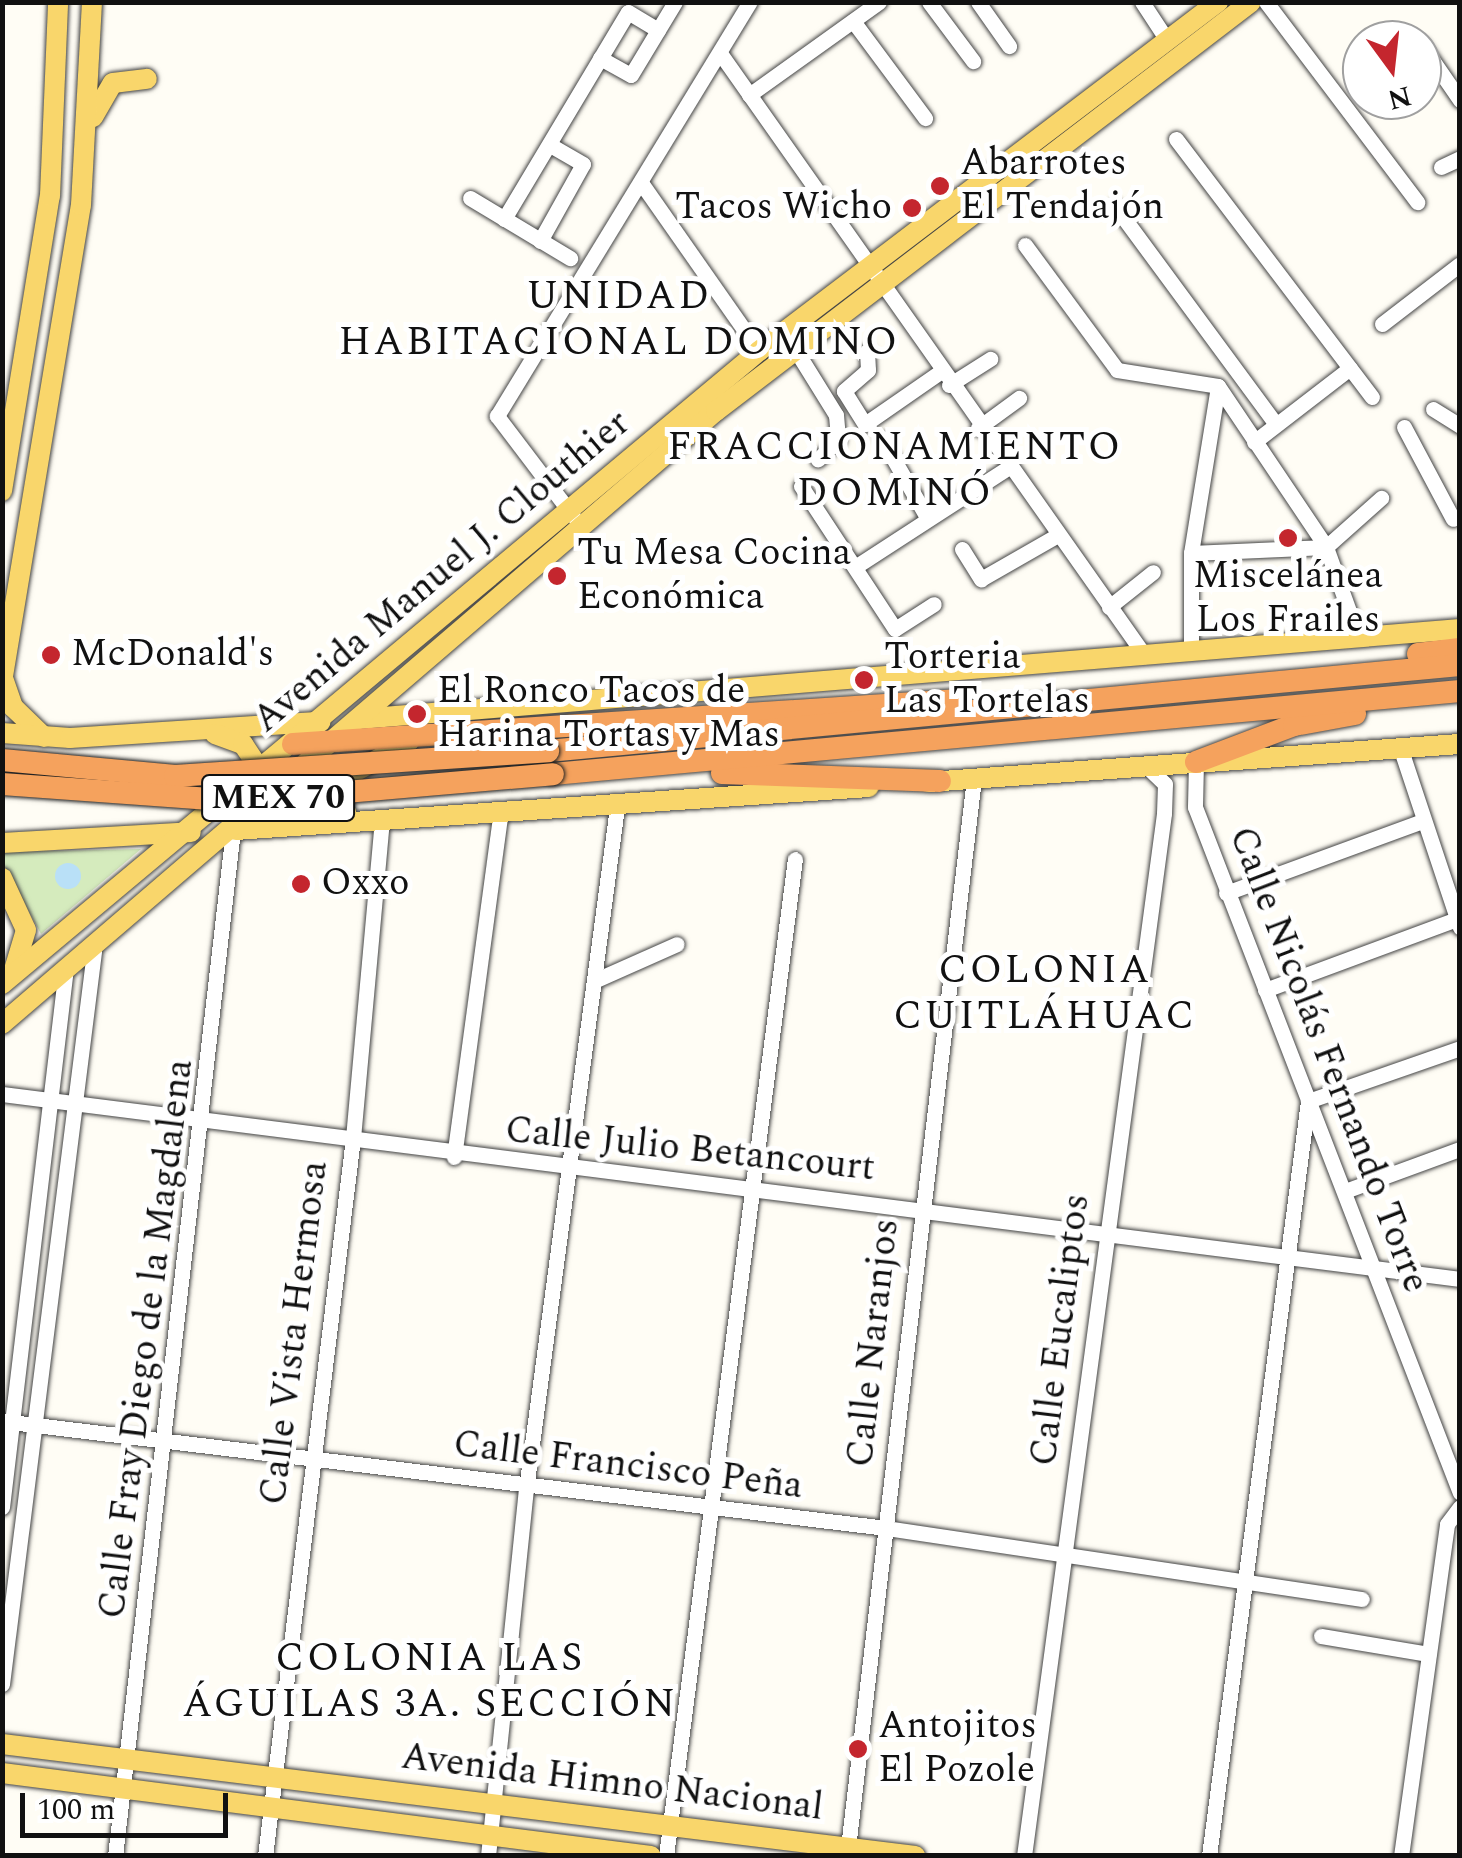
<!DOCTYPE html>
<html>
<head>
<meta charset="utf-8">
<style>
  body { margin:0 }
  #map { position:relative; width:1462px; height:1858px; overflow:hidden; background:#fffdf5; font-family:Spectral,serif }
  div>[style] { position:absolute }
  .green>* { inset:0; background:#d5ebbd }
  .water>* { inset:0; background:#b9e0f7 }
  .round { border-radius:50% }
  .roads { filter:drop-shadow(0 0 2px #444) drop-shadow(0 0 2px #444) }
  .minor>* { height:15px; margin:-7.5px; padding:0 7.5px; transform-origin:7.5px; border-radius:7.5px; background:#fff }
  .major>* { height:20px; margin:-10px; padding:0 10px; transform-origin:10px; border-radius:10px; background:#f9d66b }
  .highway>* { height:22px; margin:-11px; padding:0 11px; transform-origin:11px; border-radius:11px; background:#f5a25d }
  .bridges { filter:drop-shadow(0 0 2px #222) drop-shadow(0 0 2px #222) }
  .highway-bridge>* { height:22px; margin:-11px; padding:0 11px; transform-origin:11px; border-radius:11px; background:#f5a25d }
  .dots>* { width:28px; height:28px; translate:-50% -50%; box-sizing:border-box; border:5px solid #fff; border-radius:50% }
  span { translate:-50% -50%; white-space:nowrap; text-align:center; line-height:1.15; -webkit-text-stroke:10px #fff; paint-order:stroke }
  .shield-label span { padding:2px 8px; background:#fff; border:2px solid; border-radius:8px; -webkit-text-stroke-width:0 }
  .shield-label { font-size:35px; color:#111; font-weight:700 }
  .poi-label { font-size:38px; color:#111 }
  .left { translate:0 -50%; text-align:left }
  .right { translate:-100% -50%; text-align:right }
  .street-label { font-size:38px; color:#111 }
  .neighbourhood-label { font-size:40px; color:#111; letter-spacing:2.5px }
  .frame { position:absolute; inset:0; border:5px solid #111; pointer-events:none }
  .north { position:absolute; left:1342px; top:20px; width:100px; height:100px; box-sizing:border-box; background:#fff; border:2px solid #a0a0a0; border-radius:50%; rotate:165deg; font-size:28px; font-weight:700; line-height:40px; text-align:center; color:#111 }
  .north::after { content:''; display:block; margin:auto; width:35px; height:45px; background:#c4262e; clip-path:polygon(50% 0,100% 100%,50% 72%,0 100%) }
  .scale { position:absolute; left:20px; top:1793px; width:208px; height:45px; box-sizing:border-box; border:5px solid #111; border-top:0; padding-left:12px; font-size:30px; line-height:35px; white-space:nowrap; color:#111; -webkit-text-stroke:8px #fff; paint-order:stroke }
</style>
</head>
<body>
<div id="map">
  <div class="green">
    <div style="clip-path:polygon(141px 849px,41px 934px,3px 863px,2px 852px)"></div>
  </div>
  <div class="water">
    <div class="round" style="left:55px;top:863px;width:26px;height:26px"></div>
  </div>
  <div class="roads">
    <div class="minor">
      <div style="left:929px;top:2px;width:74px;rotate:53.3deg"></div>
      <div style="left:978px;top:2px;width:54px;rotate:54.8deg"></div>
      <div style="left:1142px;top:2px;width:45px;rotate:56.7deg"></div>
      <div style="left:1266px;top:2px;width:251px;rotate:52.9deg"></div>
      <div style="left:853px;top:21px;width:121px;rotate:53.4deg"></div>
      <div style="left:1422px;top:45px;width:67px;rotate:55.4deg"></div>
      <div style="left:720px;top:53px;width:738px;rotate:54.82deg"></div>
      <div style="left:600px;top:58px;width:35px;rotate:29deg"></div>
      <div style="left:631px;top:75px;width:85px;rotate:-58.9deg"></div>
      <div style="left:749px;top:95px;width:160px;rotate:-35.6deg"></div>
      <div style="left:1176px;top:139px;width:324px;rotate:52.8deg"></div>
      <div style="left:1441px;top:167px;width:21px;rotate:-25deg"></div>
      <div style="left:642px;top:184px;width:204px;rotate:55deg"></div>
      <div style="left:470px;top:198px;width:117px;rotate:31deg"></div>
      <div style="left:1115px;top:206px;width:271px;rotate:53.6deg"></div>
      <div style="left:504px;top:219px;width:241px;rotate:-59.1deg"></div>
      <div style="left:628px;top:12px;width:35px;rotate:31deg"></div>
      <div style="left:540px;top:241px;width:88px;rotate:-60.8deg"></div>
      <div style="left:583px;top:164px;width:39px;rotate:-150deg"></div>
      <div style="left:1025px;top:245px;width:155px;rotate:53.6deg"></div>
      <div style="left:1117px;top:370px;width:102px;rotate:9deg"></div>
      <div style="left:1382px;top:324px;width:98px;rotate:-37.6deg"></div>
      <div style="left:795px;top:349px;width:78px;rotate:58.2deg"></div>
      <div style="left:836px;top:415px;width:25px;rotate:85deg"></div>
      <div style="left:838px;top:440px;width:28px;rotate:136deg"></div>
      <div style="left:867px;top:351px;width:19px;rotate:87deg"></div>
      <div style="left:868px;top:370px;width:32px;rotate:139deg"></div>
      <div style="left:844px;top:391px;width:39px;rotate:58deg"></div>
      <div style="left:865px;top:424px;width:91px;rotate:-34.7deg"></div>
      <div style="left:949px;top:385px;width:49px;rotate:-32.4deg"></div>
      <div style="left:1218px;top:386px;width:194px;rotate:56.1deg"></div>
      <div style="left:1326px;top:547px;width:95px;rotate:70.2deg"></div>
      <div style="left:1433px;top:409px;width:32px;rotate:32deg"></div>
      <div style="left:1404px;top:427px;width:104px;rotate:62deg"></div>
      <div style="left:978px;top:428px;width:51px;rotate:-36.2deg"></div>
      <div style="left:882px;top:439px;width:92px;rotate:60.1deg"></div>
      <div style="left:1254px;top:442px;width:121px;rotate:-37.6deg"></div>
      <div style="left:801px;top:486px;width:171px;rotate:56.7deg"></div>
      <div style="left:895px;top:629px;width:46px;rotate:-32.7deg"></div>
      <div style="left:573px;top:516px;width:126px;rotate:-127.2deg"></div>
      <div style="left:497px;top:416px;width:485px;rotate:-58.6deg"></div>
      <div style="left:962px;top:549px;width:36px;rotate:58deg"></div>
      <div style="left:981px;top:579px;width:86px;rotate:-29.8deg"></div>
      <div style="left:1191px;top:553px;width:135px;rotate:-2.5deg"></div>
      <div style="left:1326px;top:547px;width:74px;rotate:-41.7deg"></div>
      <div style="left:855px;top:567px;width:180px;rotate:-33deg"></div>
      <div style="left:1109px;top:607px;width:56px;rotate:-38.5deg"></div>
      <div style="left:1191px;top:652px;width:99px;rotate:-90deg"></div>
      <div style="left:1191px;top:553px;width:169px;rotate:-80.8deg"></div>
      <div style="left:1401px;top:750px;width:187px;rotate:71.6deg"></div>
      <div style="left:1196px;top:762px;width:45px;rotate:91.3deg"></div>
      <div style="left:1195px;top:807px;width:735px;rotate:68.88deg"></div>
      <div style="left:1226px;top:893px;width:210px;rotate:-20.1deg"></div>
      <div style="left:598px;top:979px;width:86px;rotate:-23.9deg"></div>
      <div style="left:1265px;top:990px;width:208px;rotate:-20.3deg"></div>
      <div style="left:2px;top:1094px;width:1470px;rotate:7.23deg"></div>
      <div style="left:454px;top:1157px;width:345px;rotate:-82.3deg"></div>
      <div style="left:1345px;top:1191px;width:122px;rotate:-20.1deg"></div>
      <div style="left:2px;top:1421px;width:890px;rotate:6.9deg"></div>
      <div style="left:886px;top:1528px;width:481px;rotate:8.5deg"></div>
      <div style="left:2px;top:1507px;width:535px;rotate:-83.23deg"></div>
      <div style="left:1321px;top:1636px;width:109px;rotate:9.5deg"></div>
      <div style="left:2px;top:1684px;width:738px;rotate:-82.84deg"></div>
      <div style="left:115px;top:1856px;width:1033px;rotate:-83.44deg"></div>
      <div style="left:265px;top:1856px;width:723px;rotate:-83.01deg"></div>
      <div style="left:353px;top:1138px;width:320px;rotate:-84.8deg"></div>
      <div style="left:488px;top:1856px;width:369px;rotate:-84.1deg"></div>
      <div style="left:526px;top:1489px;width:688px;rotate:-82.4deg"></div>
      <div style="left:666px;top:1856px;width:1005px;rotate:-82.63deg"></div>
      <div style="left:847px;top:1856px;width:1085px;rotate:-83.28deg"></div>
      <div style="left:1024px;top:1856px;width:1052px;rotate:-82.35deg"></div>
      <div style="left:1164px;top:813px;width:29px;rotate:-88deg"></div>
      <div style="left:1165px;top:784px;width:28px;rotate:-136deg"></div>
      <div style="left:1209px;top:1856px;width:761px;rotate:-82.53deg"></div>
      <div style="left:1308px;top:1101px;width:161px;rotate:-19.2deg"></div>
      <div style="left:1401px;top:1856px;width:335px;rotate:-82.1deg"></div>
      <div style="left:1447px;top:1524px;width:21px;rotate:-53deg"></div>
    </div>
    <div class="major">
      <div style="left:93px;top:117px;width:39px;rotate:-60deg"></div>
      <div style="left:113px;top:83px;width:34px;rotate:-7deg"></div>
      <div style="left:2px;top:491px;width:299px;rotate:-80.8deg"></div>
      <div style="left:50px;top:196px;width:194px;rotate:-87.6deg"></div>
      <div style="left:3px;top:678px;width:31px;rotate:71deg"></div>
      <div style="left:13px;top:707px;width:43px;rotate:44.1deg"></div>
      <div style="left:2px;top:682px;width:483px;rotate:-80.6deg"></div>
      <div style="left:81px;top:205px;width:203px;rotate:-86.9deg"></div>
      <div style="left:359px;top:719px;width:1105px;rotate:-4.67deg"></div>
      <div style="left:2px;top:733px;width:68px;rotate:4.2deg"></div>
      <div style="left:70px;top:738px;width:251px;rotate:-3.7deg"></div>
      <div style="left:215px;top:734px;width:30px;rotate:20deg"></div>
      <div style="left:243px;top:744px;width:45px;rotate:56.7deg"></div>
      <div style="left:928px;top:782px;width:533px;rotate:-4.09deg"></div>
      <div style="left:348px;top:820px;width:31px;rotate:-105deg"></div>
      <div style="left:340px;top:790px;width:17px;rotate:-59deg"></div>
      <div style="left:349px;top:775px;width:68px;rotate:-28.8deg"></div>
      <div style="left:235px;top:830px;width:635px;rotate:-3.88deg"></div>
      <div style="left:2px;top:843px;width:189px;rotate:-3.3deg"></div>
      <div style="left:2px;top:878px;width:57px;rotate:65.2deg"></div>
      <div style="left:26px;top:930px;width:42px;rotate:106.7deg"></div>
      <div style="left:2px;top:984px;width:987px;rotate:-39.9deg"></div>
      <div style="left:759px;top:351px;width:577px;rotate:-37.25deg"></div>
      <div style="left:2px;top:1024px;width:941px;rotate:-40.65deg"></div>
      <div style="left:716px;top:411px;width:673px;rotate:-37.4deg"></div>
      <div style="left:2px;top:1744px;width:920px;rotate:6.99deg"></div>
      <div style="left:2px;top:1773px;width:654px;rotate:7.29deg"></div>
    </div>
    <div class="highway">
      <div style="left:1418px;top:654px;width:42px;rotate:-6.8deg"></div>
      <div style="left:293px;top:744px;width:668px;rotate:-3.77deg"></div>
      <div style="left:548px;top:751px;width:916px;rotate:-5.39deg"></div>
      <div style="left:1196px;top:762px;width:105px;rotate:-20.7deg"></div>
      <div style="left:1294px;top:725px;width:62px;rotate:-10.2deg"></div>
      <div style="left:722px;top:773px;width:218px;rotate:2.1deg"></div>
      <div style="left:553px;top:774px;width:911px;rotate:-5.23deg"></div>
    </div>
  </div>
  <div class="bridges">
    <div class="highway-bridge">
      <div style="left:2px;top:760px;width:174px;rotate:5.3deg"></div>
      <div style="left:175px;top:776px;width:374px;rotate:-3.8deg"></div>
      <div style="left:2px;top:784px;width:240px;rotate:4.1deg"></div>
      <div style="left:241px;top:801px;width:313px;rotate:-4.9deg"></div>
    </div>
  </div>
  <div class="dots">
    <div style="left:940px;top:186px;background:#c4262e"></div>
    <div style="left:912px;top:208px;background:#c4262e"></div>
    <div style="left:1288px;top:538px;background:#c4262e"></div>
    <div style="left:557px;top:576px;background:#c4262e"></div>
    <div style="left:51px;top:655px;background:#c4262e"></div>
    <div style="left:864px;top:680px;background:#c4262e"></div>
    <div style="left:417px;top:714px;background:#c4262e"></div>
    <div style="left:301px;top:884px;background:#c4262e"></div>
    <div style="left:858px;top:1749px;background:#c4262e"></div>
  </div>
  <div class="shield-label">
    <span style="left:278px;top:798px">MEX 70</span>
  </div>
  <div class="poi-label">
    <span class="left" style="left:960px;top:186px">Abarrotes<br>El Tendajón</span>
    <span class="right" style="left:892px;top:208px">Tacos Wicho</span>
    <span class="left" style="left:577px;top:576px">Tu Mesa Cocina<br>Económica</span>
    <span style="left:1288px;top:599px">Miscelánea<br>Los Frailes</span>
    <span class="left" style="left:71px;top:655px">McDonald's</span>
    <span class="left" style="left:884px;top:680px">Torteria<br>Las Tortelas</span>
    <span class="left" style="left:437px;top:714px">El Ronco Tacos de<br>Harina Tortas y Mas</span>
    <span class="left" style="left:321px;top:884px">Oxxo</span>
    <span class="left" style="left:878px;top:1749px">Antojitos<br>El Pozole</span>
  </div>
  <div class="street-label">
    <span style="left:442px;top:572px;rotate:-40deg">Avenida Manuel J. Clouthier</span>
    <span style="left:1328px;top:1060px;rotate:69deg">Calle Nicolás Fernando Torre</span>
    <span style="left:690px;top:1150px;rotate:6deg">Calle Julio Betancourt</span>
    <span style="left:1061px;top:1330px;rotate:-83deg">Calle Eucaliptos</span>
    <span style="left:295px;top:1333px;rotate:-83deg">Calle Vista Hermosa</span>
    <span style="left:147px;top:1339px;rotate:-83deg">Calle Fray Diego de la Magdalena</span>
    <span style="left:874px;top:1343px;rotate:-84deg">Calle Naranjos</span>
    <span style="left:628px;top:1466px;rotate:7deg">Calle Francisco Peña</span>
    <span style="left:612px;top:1783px;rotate:7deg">Avenida Himno Nacional</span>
  </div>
  <div class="neighbourhood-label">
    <span style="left:619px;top:320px">UNIDAD<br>HABITACIONAL DOMINO</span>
    <span style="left:895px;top:471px">FRACCIONAMIENTO<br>DOMINÓ</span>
    <span style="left:1045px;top:994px">COLONIA<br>CUITLÁHUAC</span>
    <span style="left:430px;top:1682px">COLONIA LAS<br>ÁGUILAS 3A. SECCIÓN</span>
  </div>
  <div class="frame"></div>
  <div class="north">N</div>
  <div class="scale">100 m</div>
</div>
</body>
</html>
